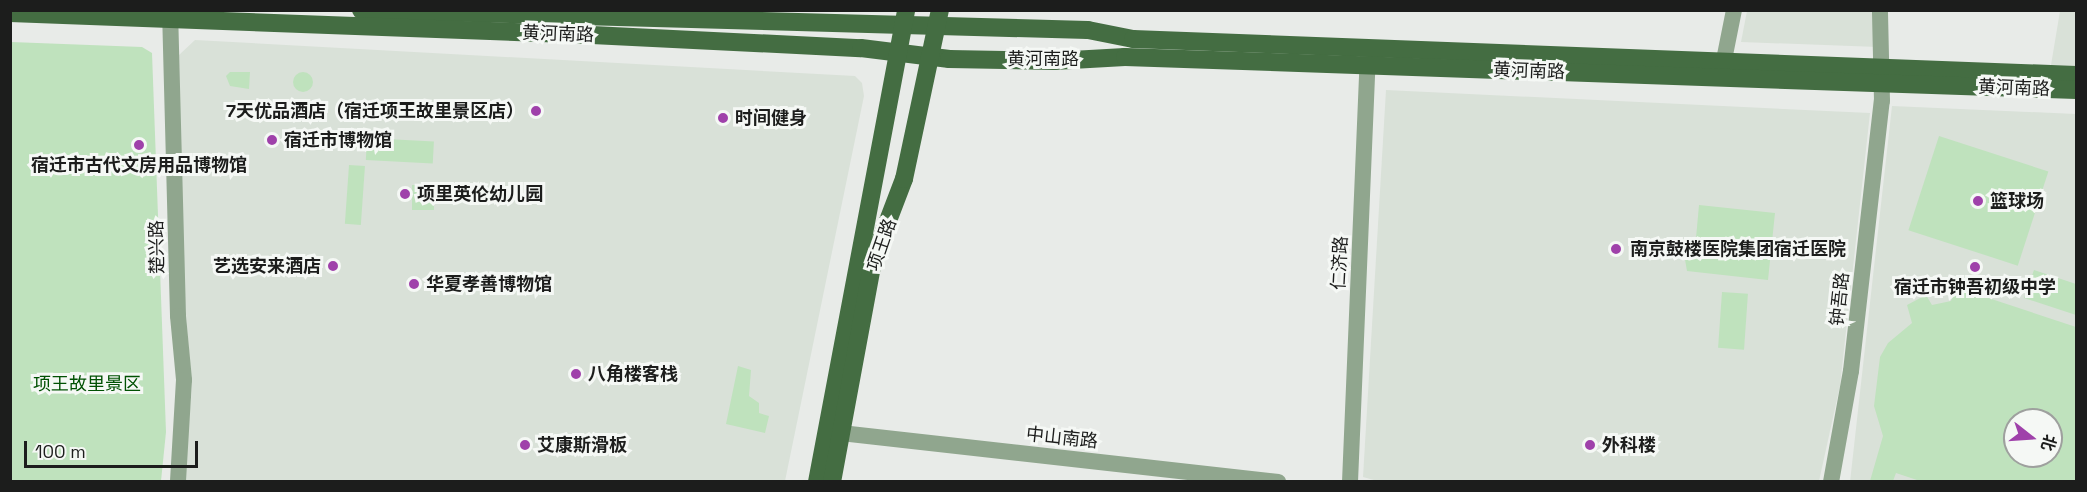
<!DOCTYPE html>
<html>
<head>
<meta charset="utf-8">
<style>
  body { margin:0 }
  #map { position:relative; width:2087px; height:492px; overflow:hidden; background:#e8ebe8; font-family:"Space Grotesk","Noto Sans SC",sans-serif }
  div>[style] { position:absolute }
  .built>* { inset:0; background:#d9e1d8 }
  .green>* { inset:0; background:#bfe2bd; transform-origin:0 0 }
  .round { border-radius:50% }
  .minor>* { height:16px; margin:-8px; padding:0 8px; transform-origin:8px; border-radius:8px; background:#90a68e }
  .major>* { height:18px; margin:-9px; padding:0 9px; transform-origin:9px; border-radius:9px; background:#446d42 }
  .dots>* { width:16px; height:16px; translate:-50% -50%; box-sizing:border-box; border:3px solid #f5f8f5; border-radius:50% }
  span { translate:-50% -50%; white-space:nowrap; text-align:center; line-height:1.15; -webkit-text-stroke:6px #f5f8f5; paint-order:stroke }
  .street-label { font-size:18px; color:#1c1d1c }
  .poi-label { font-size:18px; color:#1c1d1c; font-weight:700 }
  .right { translate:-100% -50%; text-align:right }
  .left { translate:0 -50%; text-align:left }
  .park-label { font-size:18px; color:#005103 }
  .frame { position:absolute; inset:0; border:12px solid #1c1d1c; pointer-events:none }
  .north { position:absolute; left:2003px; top:408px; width:60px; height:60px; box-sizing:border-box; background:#f5f8f5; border:2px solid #9ea09e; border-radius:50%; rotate:107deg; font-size:16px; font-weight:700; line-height:24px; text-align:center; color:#1c1d1c }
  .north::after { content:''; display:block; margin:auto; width:21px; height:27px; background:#9f41aa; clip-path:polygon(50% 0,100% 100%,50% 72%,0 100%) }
  .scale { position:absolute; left:24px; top:441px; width:174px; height:27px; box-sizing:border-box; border:3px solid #1c1d1c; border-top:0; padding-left:8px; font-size:18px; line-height:21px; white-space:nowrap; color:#1c1d1c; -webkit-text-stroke:4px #f5f8f5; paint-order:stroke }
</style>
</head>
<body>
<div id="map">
  <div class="built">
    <div style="clip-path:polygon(1873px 10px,1878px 47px,1741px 42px,1747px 11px)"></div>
    <div style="clip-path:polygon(2060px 11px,2076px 11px,2076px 66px,2051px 65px)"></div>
    <div style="clip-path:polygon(195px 40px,855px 76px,862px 83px,864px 96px,785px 481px,183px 481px,192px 388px,183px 276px,179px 55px)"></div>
    <div style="clip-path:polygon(1386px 90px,1870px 113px,1840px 386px,1819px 481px,1381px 482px,1363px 477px)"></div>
    <div style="clip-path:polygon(evenodd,1892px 106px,2076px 114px,2076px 481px,1850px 482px,1892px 106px,2015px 420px,2051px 420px,2051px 456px,2015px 456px,2015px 420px)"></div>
  </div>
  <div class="green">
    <div style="clip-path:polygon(11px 42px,142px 47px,152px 53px,166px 432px,161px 481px,11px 481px)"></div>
    <div class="round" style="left:293px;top:72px;width:20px;height:20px"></div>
    <div style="clip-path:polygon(230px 72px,250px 72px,249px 89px,230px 86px,226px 76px)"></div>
    <div style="left:1939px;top:136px;width:115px;height:99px;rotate:18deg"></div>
    <div style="left:367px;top:138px;width:67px;height:22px;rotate:3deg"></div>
    <div style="left:349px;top:165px;width:16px;height:59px;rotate:4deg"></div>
    <div style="left:412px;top:185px;width:22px;height:25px"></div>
    <div style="clip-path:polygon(1699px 205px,1775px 213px,1768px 280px,1687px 271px,1683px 248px,1695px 249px)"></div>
    <div style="clip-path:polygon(2034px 270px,2076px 284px,2076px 315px,2024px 298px)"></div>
    <div style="clip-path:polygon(evenodd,1955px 287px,2076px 327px,2076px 481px,1923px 482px,1896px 473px,1893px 481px,1870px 481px,1883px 436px,1874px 406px,1880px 357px,1888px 343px,1912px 323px,1907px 305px,1926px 295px,1932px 305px,1951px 301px,1955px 287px,2015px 420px,2051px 420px,2051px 456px,2015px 456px,2015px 420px)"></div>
    <div style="left:1722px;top:292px;width:26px;height:56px;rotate:4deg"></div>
    <div style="clip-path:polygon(738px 366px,751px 370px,749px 396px,759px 403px,759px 413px,769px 416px,765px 433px,726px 424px)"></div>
  </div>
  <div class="minor">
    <div style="left:170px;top:10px;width:306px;rotate:88.5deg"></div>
    <div style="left:178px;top:316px;width:64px;rotate:84.6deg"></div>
    <div style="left:184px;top:380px;width:102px;rotate:93.4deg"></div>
    <div style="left:1724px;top:60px;width:51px;rotate:-78.7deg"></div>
    <div style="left:841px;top:433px;width:440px;rotate:6.4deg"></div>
    <div style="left:1350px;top:482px;width:429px;rotate:-87.6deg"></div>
    <div style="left:1831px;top:482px;width:113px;rotate:-79.8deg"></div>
    <div style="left:1851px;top:371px;width:272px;rotate:-83.5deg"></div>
    <div style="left:1882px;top:101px;width:91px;rotate:-91.3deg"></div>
  </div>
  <div class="major">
    <div style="left:361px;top:10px;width:727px;rotate:1.58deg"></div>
    <div style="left:1088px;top:30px;width:46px;rotate:11.3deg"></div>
    <div style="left:1133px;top:39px;width:944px;rotate:2.19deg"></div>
    <div style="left:10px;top:13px;width:582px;rotate:2.16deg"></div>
    <div style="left:592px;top:35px;width:269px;rotate:2.8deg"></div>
    <div style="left:861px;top:48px;width:89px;rotate:7.1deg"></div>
    <div style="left:949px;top:59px;width:105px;rotate:1.1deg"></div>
    <div style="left:1054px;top:61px;width:71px;rotate:-3.2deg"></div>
    <div style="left:1125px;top:57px;width:952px;rotate:1.99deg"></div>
    <div style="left:817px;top:482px;width:480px;rotate:-79.3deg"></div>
    <div style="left:832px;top:482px;width:226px;rotate:-79.5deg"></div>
    <div style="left:873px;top:260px;width:87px;rotate:-69.1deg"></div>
    <div style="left:904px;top:179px;width:173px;rotate:-78deg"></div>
  </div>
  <div class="dots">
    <div style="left:536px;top:111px;background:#9f41aa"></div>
    <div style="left:723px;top:118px;background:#9f41aa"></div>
    <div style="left:272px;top:140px;background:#9f41aa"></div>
    <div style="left:139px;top:145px;background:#9f41aa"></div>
    <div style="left:405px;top:194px;background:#9f41aa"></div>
    <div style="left:1978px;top:201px;background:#9f41aa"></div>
    <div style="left:1616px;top:249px;background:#9f41aa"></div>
    <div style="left:333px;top:266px;background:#9f41aa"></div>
    <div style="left:1975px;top:267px;background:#9f41aa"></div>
    <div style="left:414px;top:284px;background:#9f41aa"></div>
    <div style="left:576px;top:374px;background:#9f41aa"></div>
    <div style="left:525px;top:445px;background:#9f41aa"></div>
    <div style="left:1590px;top:445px;background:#9f41aa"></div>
  </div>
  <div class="street-label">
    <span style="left:558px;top:34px;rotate:2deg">黄河南路</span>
    <span style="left:1043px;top:59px">黄河南路</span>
    <span style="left:1529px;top:71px;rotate:2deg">黄河南路</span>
    <span style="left:2014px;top:88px;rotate:2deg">黄河南路</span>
    <span style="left:882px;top:245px;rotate:-71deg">项王路</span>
    <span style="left:157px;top:247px;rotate:-91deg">楚兴路</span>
    <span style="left:1340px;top:263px;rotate:-87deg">仁济路</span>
    <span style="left:1840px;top:299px;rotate:-84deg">钟吾路</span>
    <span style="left:1062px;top:438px;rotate:6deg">中山南路</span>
  </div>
  <div class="poi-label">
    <span class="right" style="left:524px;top:111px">7天优品酒店（宿迁项王故里景区店）</span>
    <span class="left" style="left:735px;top:118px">时间健身</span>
    <span class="left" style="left:284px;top:140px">宿迁市博物馆</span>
    <span style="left:139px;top:165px">宿迁市古代文房用品博物馆</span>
    <span class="left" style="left:417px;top:194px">项里英伦幼儿园</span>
    <span class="left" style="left:1990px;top:201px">篮球场</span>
    <span class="left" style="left:1630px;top:249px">南京鼓楼医院集团宿迁医院</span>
    <span class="right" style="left:321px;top:266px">艺选安来酒店</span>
    <span class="left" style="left:426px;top:284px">华夏孝善博物馆</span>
    <span style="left:1975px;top:287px">宿迁市钟吾初级中学</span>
    <span class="left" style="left:588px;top:374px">八角楼客栈</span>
    <span class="left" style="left:537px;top:445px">艾康斯滑板</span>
    <span class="left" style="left:1602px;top:445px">外科楼</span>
  </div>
  <div class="park-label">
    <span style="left:87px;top:384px">项王故里景区</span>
  </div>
  <div class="frame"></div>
  <div class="north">北</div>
  <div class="scale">100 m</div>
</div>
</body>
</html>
